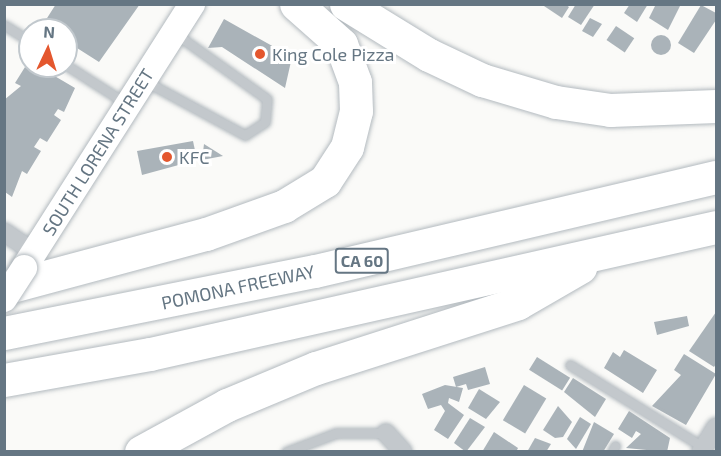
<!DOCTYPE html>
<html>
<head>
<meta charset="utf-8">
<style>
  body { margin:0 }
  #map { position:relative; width:721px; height:456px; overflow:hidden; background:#fafaf8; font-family:"Exo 2",sans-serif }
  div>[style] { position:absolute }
  .building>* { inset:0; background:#aab3b9; transform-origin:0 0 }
  .round { border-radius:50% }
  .roads { filter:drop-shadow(0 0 2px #b3babf) drop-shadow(0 0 2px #b3babf) }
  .service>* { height:9px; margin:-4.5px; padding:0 4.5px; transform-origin:4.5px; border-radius:4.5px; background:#c3c8cc }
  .minor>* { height:18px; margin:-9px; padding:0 9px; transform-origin:9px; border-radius:9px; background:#c3c8cc }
  .secondary>* { height:26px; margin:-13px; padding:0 13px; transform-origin:13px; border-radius:13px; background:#fff }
  .motorway>* { height:33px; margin:-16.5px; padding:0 16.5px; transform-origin:16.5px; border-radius:16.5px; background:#fff }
  .bridges { filter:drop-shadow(0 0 2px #b3babf) drop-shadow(0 0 2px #b3babf) }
  .secondary-bridge>* { height:26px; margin:-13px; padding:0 13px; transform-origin:13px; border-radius:13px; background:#fff }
  .dots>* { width:16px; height:16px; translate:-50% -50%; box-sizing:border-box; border:3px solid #fff; border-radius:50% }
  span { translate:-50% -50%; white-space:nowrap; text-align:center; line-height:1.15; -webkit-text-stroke:6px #fff; paint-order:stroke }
  .shield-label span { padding:2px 4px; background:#fff; border:2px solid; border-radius:4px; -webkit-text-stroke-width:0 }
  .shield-label { font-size:16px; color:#657683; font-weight:700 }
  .poi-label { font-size:18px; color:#657683 }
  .left { translate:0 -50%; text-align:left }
  .street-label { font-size:18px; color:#657683 }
  .frame { position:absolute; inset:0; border:6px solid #657683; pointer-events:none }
  .north { position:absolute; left:18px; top:18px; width:60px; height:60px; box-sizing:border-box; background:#fff; border:2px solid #c1c8cd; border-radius:50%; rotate:4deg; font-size:16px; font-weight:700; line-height:24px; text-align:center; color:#657683 }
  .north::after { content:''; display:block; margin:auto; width:21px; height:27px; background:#e4572e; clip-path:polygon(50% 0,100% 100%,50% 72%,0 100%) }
</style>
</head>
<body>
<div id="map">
  <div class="building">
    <div style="clip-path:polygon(56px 4px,140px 4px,99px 62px,66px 41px,66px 30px,42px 26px)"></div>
    <div style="clip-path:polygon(541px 4px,565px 4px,569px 7px,562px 18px)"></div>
    <div style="clip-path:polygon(576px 4px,595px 4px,581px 25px,568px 17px)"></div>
    <div style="clip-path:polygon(630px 4px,648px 4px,637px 22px,624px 13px)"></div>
    <div style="clip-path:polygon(656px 4px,681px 4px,668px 30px,649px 18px)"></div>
    <div style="clip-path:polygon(701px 5px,716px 13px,716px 20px,694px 53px,678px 43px)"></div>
    <div style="clip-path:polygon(590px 18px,602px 24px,593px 37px,582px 31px)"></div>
    <div style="clip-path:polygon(224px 19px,292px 57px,285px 88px,222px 47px,208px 48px)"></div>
    <div style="left:616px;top:26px;width:22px;height:17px;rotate:34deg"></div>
    <div class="round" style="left:651px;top:35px;width:20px;height:20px"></div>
    <div style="clip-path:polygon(25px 67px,37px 75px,41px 68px,75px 88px,64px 112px,58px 109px,54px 115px,61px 120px,47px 142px,40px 138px,34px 147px,41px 151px,27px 174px,22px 171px,12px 197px,5px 192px,4px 100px,21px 86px,15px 83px)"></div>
    <div style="clip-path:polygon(193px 141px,197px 160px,142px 175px,137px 151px)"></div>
    <div style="clip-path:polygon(204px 144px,223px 156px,202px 160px)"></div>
    <div style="clip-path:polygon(716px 312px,716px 364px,714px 367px,689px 351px)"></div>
    <div style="clip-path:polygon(687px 316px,689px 326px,657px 335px,654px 322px)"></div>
    <div style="clip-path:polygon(624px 350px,657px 370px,643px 393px,604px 368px,613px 352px,620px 357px)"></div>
    <div style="clip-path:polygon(684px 354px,716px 374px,686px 425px,652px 406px,681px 375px,674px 370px)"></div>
    <div style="left:537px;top:357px;width:39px;height:15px;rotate:32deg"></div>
    <div style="clip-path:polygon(485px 367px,490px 384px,468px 390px,466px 384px,456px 387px,453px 377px)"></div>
    <div style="clip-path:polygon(573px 378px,606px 399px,595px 417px,564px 392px)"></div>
    <div style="clip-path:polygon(445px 385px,463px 388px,459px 402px,449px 398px,448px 403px,464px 415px,448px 439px,434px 430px,445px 411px,441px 405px,428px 409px,422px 394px)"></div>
    <div style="left:524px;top:385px;width:26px;height:41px;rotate:31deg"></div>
    <div style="clip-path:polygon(479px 389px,500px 402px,486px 419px,468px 408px)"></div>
    <div style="clip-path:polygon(558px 406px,572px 422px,563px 437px,555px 438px,543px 430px)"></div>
    <div style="clip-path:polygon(629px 411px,670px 438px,667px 452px,626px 448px,641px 434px,636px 431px,632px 438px,618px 429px)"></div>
    <div style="clip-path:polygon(580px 417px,591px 424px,576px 449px,567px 439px)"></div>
    <div style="clip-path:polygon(470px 418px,485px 427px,466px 452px,454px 443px)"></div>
    <div style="clip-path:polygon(594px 422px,614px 434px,603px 452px,582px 452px)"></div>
    <div style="clip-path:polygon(494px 432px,518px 448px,516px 452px,482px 452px)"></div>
    <div style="clip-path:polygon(535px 438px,551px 444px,546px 452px,527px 452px)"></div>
  </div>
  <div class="roads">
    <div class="service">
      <div style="left:4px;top:25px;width:31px;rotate:32deg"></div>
      <div style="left:66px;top:65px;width:72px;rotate:32.6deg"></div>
      <div style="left:145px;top:81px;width:114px;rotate:28.4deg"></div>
      <div style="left:245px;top:135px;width:24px;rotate:-33deg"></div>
      <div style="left:265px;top:122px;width:23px;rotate:-85deg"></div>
      <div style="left:267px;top:99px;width:112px;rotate:-144.5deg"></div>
      <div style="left:570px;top:365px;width:160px;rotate:31.7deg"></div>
      <div style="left:286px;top:452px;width:53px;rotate:-20.8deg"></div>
      <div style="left:336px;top:433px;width:50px"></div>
      <div style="left:612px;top:452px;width:7px;rotate:-63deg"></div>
    </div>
    <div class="minor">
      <div style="left:4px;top:232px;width:36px;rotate:34deg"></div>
      <div style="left:386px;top:433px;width:25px;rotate:48deg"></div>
      <div style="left:701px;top:452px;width:29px;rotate:-59deg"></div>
    </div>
    <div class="secondary">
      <div style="left:24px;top:268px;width:313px;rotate:-57.5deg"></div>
    </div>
    <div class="motorway">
      <div style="left:346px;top:4px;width:97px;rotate:31.6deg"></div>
      <div style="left:429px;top:55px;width:59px;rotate:25.3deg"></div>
      <div style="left:482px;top:80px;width:77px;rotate:16.6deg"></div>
      <div style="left:556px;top:102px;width:55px;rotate:8.4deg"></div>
      <div style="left:610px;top:110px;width:106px;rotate:-2.2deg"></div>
      <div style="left:4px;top:288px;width:209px;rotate:-15deg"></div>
      <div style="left:206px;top:234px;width:83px;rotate:-19.7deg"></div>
      <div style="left:284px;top:206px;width:48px;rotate:-31.4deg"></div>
      <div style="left:325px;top:181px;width:40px;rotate:-57.1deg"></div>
      <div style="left:347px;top:147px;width:37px;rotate:-76deg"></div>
      <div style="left:356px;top:111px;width:29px;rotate:-92deg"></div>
      <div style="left:355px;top:82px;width:40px;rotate:-110.2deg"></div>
      <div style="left:341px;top:44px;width:60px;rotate:-138.4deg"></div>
      <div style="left:4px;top:333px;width:317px;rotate:-11.3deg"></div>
      <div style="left:315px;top:271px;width:412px;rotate:-13.2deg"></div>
      <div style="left:4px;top:380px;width:148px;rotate:-10.1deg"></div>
      <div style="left:150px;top:354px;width:580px;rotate:-12.65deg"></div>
      <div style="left:141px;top:452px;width:98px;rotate:-28.7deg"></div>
      <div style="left:227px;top:405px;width:96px;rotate:-22.6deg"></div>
      <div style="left:316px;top:368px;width:212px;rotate:-17.8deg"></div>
      <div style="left:518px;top:303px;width:72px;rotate:-30.1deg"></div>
    </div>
  </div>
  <div class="bridges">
    <div class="secondary-bridge">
      <div style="left:4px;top:299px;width:37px;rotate:-57deg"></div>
    </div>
  </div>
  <div class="dots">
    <div style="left:260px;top:54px;background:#e4572e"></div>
    <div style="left:167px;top:157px;background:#e4572e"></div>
  </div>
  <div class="shield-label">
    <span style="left:362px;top:261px">CA 60</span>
  </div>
  <div class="poi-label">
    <span class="left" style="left:272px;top:54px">King Cole Pizza</span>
    <span class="left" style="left:179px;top:157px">KFC</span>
  </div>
  <div class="street-label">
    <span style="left:98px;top:152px;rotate:-58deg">SOUTH LORENA STREET</span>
    <span style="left:238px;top:287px;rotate:-12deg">POMONA FREEWAY</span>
  </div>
  <div class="frame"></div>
  <div class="north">N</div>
</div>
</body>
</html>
